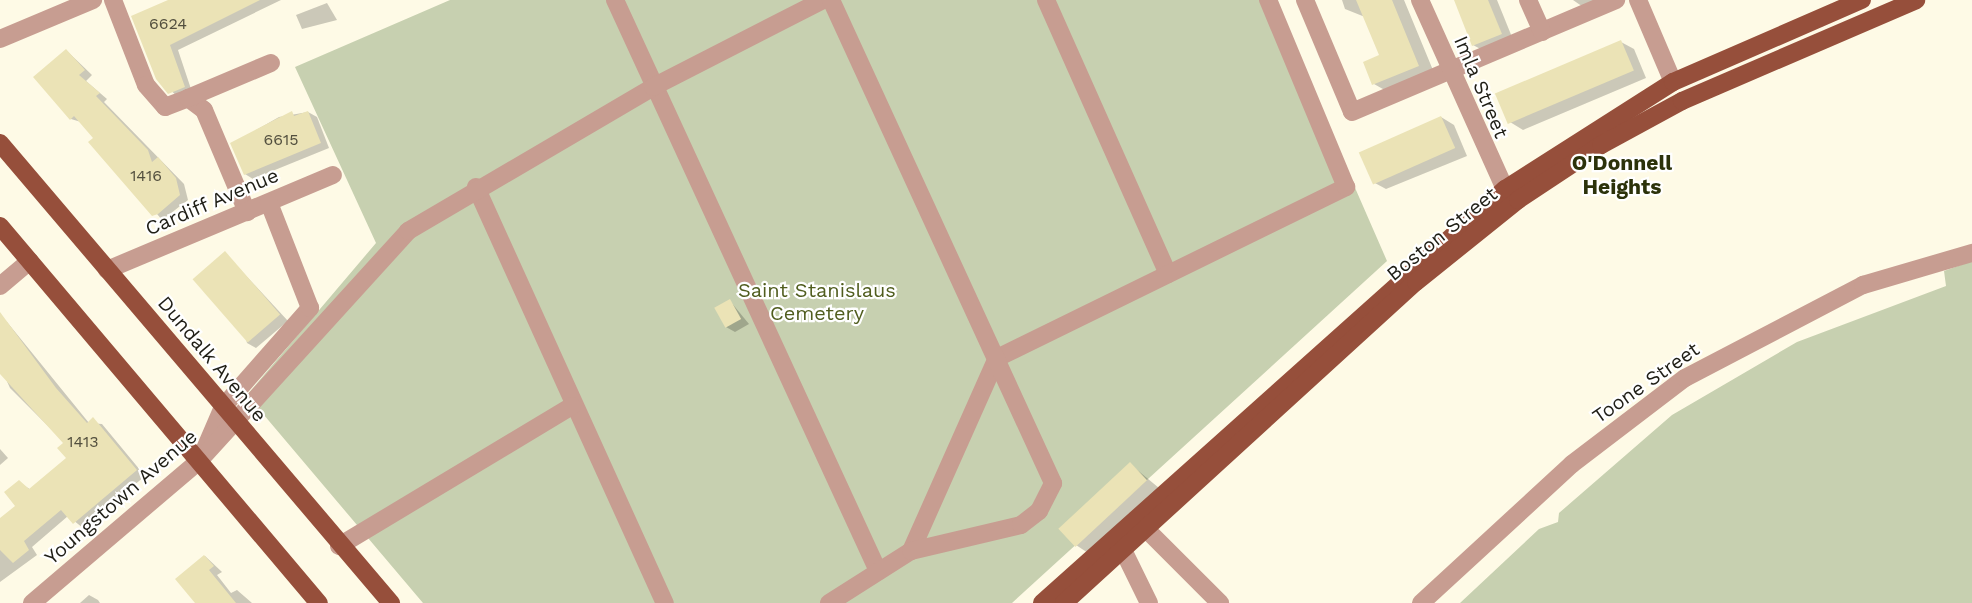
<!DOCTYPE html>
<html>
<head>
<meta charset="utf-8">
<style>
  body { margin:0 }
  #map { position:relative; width:1972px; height:603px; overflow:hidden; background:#fefae6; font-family:"Work Sans",sans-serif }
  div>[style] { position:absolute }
  .green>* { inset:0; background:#c7d0b0 }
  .shadow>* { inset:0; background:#0003 }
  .building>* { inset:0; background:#ebe3b6; transform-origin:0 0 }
  .minor>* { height:18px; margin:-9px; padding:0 9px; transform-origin:9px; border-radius:9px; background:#c79d91 }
  .major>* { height:18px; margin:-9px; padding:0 9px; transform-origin:9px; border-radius:9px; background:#964f3b }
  span { translate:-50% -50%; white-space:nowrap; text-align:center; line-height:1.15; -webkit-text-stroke:4.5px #fff; paint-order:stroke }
  .number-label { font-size:16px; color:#524f3e }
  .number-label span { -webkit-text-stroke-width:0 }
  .street-label { font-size:20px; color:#1f1e16 }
  .park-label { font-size:20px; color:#505d1e }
  .neighbourhood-label { font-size:21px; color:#2c320a; font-weight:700 }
</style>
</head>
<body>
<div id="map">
  <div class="green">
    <div style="clip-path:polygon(450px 0,1273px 0,1387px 261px,1012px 603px,423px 603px,247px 395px,376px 243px,295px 67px)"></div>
    <div style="clip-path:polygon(1972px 261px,1972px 603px,1460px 603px,1539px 529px,1558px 522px,1559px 513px,1672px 415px,1797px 342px,1946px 286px,1944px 271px)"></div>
  </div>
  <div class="shadow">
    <div style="clip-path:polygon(173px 0,281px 0,178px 50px,192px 92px,178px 97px,157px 78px)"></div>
    <div style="clip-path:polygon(1342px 0,1404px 0,1435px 75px,1390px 93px,1374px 84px,1381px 56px,1365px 17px,1345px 9px)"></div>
    <div style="clip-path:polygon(1456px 0,1497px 0,1514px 42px,1486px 52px,1473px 45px)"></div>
    <div style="clip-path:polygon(1573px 0,1607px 0,1586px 9px)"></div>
    <div style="clip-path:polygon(327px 3px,337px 20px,302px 29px,296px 15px)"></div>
    <div style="clip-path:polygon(1621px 42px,1634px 49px,1646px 78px,1523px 130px,1510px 122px)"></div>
    <div style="clip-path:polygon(66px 50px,92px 75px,86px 81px,107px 99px,104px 102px,184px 184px,188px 200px,162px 220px,81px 122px,71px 119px)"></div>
    <div style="clip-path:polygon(308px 112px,317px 117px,329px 148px,253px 179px,245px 174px,232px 144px,279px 117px)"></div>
    <div style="clip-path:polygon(1441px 117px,1454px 125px,1467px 156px,1386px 189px,1373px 182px)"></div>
    <div style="clip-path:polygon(225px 253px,288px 321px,256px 348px,247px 343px)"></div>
    <div style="clip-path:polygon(730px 301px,749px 324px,735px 332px,726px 327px)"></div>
    <div style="clip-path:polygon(7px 322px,89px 423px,102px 424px,145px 476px,83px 528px,68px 516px,32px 547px,37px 555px,0 582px,0 520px,17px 506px,19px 482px,31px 490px,68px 458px,65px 443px,10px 388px,0 366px,0 328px)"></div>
    <div style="clip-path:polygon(0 449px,8px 458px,0 465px)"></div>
    <div style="clip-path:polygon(1130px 464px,1159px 488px,1088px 553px,1076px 545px)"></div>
    <div style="clip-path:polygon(205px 556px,222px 572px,217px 575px,231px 593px,237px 590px,252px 603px,196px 603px)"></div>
    <div style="clip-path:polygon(89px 595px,98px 600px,100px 603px,80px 603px)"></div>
  </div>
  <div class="building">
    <div style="clip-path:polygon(168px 0,260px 0,170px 45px,185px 87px,168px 94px,156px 79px,131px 16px)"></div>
    <div style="clip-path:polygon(1356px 0,1392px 0,1419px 66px,1372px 85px,1363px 62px,1379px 55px)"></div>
    <div style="clip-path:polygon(1454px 0,1488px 0,1502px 34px,1472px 46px)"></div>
    <div style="left:1621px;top:40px;width:33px;height:137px;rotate:67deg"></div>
    <div style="clip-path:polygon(66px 49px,85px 70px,79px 75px,100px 93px,96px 96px,148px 150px,152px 162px,158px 157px,176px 178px,180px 195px,158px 214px,152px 216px,88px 142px,93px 138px,74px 116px,70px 120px,33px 77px)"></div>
    <div style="clip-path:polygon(292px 111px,294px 116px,308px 111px,321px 143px,244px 175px,230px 143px)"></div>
    <div style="left:1441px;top:116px;width:35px;height:90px;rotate:66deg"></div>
    <div style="left:225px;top:251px;width:84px;height:43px;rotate:49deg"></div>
    <div style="left:730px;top:299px;width:23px;height:18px;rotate:61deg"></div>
    <div style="clip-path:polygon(0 312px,56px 388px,87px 423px,93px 417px,137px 470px,73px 524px,61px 510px,24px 541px,29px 550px,13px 563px,0 550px,0 518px,15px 506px,4px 492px,19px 480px,29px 489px,66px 458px,57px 448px,63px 443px,0 374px)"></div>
    <div style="left:1130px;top:462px;width:25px;height:98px;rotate:47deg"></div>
    <div style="clip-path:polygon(204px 555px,214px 566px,209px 570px,236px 603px,195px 603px,175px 579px)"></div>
  </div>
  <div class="minor">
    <div style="left:113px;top:0;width:91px;rotate:68.8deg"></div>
    <div style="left:146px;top:85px;width:29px;rotate:49deg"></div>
    <div style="left:165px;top:107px;width:25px;rotate:-21deg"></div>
    <div style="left:188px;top:98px;width:20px;rotate:37deg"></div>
    <div style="left:204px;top:110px;width:111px;rotate:67.1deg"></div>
    <div style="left:615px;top:0;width:629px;rotate:65.27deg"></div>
    <div style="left:1046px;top:0;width:300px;rotate:66deg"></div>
    <div style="left:1305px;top:0;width:121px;rotate:67.2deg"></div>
    <div style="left:1352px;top:112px;width:287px;rotate:-23deg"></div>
    <div style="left:1420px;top:0;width:207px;rotate:65.8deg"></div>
    <div style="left:1528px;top:0;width:35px;rotate:66deg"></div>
    <div style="left:1638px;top:0;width:89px;rotate:66.9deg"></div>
    <div style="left:0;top:39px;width:101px;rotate:-22.8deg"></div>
    <div style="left:188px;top:98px;width:90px;rotate:-22.9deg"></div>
    <div style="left:476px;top:187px;width:457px;rotate:65.6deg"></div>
    <div style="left:107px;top:270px;width:245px;rotate:-22.8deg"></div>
    <div style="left:0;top:286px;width:39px;rotate:-40deg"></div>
    <div style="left:204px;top:451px;width:48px;rotate:-66.6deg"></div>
    <div style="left:223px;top:407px;width:132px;rotate:-48.7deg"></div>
    <div style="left:310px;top:308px;width:113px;rotate:-111.3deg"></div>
    <div style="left:1136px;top:519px;width:119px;rotate:45deg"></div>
    <div style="left:339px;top:546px;width:272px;rotate:-31deg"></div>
    <div style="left:1123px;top:550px;width:59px;rotate:63.9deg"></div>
    <div style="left:911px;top:551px;width:211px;rotate:-66deg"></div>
    <div style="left:997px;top:358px;width:389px;rotate:-26.1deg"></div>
    <div style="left:1346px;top:187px;width:203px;rotate:-112.6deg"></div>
    <div style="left:32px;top:603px;width:219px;rotate:-40.4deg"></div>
    <div style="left:199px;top:461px;width:311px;rotate:-47.7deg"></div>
    <div style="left:408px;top:231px;width:284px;rotate:-30.4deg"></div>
    <div style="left:653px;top:87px;width:191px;rotate:-27.1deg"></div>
    <div style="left:829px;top:603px;width:97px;rotate:-32.4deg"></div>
    <div style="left:911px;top:551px;width:113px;rotate:-13.3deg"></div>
    <div style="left:1021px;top:525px;width:23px;rotate:-38deg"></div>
    <div style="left:1039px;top:511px;width:31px;rotate:-63deg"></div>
    <div style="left:1053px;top:483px;width:532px;rotate:-114.68deg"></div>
    <div style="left:1421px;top:603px;width:205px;rotate:-42.6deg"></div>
    <div style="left:1572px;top:464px;width:142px;rotate:-37.3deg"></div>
    <div style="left:1685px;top:378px;width:201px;rotate:-27.6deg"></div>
    <div style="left:1863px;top:285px;width:114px;rotate:-16.4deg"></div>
  </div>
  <div class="major">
    <div style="left:0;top:143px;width:604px;rotate:49.64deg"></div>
    <div style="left:0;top:226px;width:494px;rotate:49.8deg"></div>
    <div style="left:1042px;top:603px;width:621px;rotate:-41.8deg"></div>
    <div style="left:1505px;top:189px;width:199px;rotate:-32.5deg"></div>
    <div style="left:1673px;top:82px;width:206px;rotate:-23.5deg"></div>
    <div style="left:1064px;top:603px;width:476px;rotate:-42.4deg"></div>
    <div style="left:1416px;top:282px;width:131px;rotate:-38.8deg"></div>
    <div style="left:1518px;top:200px;width:100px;rotate:-33.5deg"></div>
    <div style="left:1601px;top:145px;width:92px;rotate:-28.5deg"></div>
    <div style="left:1682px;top:101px;width:255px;rotate:-23.3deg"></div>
  </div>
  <div class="number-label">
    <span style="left:168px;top:24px">6624</span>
    <span style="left:281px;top:140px">6615</span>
    <span style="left:146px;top:176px">1416</span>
    <span style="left:83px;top:442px">1413</span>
  </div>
  <div class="street-label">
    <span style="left:1481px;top:87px;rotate:67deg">Imla Street</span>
    <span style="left:212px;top:202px;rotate:-23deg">Cardiff Avenue</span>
    <span style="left:1442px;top:234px;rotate:-39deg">Boston Street</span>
    <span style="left:212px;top:359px;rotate:50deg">Dundalk Avenue</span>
    <span style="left:1646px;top:383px;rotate:-35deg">Toone Street</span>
    <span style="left:121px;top:497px;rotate:-41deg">Youngstown Avenue</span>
  </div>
  <div class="park-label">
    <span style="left:817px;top:302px">Saint Stanislaus<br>Cemetery</span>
  </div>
  <div class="neighbourhood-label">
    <span style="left:1622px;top:175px">O'Donnell<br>Heights</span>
  </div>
</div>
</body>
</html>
